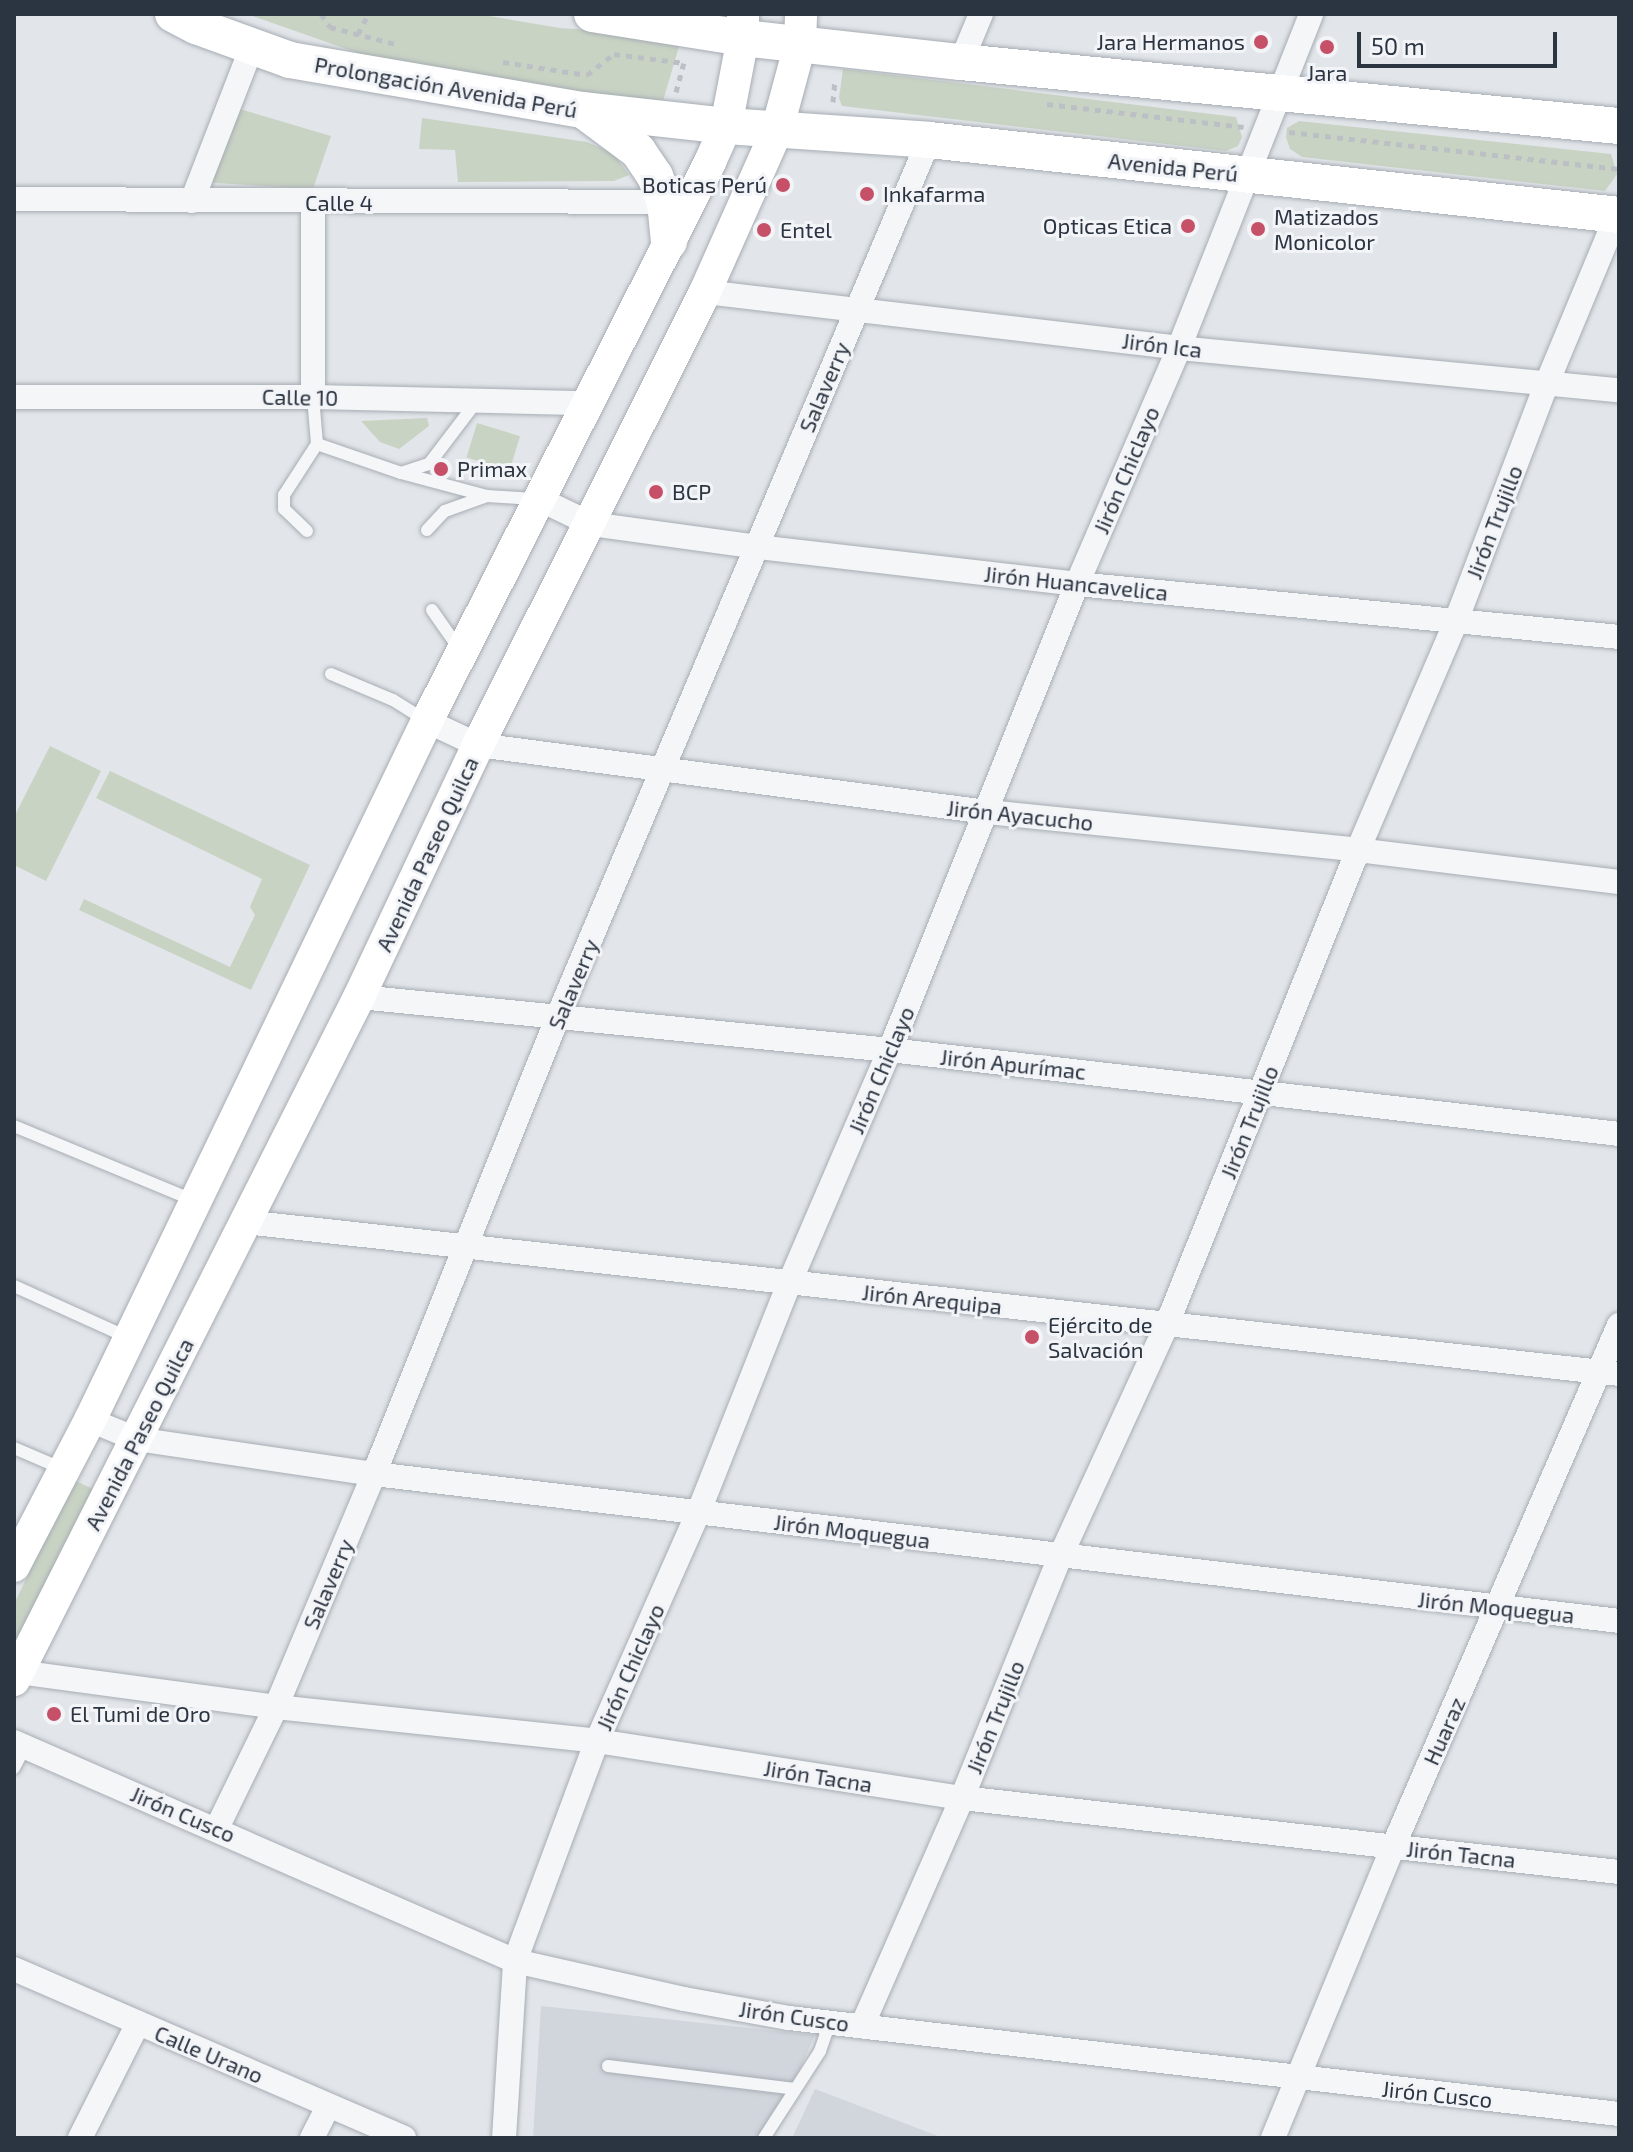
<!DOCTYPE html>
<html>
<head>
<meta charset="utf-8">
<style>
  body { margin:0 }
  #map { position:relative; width:1633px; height:2152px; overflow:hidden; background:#e2e6ea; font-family:"Exo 2",sans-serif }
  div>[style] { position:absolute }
  .built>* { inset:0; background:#d1d5dc }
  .green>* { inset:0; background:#c9d3c4; transform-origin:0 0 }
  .path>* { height:5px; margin-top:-2.5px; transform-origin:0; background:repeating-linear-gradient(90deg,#bcc0c5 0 6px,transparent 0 12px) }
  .roads { filter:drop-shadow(0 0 2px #a7adb4) drop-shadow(0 0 2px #a7adb4) }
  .service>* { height:12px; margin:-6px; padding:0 6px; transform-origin:6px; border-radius:6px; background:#f5f6f8 }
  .minor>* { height:24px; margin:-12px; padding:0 12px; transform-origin:12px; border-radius:12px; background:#f5f6f8 }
  .secondary>* { height:32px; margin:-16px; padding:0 16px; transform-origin:16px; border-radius:16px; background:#fff }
  .primary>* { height:36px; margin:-18px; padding:0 18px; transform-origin:18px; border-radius:18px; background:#fff }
  .dots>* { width:22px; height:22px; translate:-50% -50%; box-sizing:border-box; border:4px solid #f2f4f7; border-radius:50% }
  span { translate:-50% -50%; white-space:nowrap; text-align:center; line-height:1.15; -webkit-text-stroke:6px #f2f4f7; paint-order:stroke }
  .poi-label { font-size:22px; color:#2b3441 }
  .right { translate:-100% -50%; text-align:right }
  .left { translate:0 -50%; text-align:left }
  .street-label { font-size:22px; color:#2b3441 }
  .frame { position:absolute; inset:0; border:16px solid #2b3441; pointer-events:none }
  .scale { position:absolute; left:1357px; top:32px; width:200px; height:36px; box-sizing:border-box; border:4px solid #2b3441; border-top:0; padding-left:10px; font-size:24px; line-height:28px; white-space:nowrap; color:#2b3441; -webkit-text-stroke:6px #f2f4f7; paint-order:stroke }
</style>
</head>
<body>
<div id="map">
  <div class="built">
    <div style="clip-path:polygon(541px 2006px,815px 2035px,769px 2138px,533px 2138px)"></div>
    <div style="clip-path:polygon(815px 2089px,943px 2138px,792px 2138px)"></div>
  </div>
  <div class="green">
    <div style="clip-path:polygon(247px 14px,477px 14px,560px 28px,682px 36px,663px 101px,409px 71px)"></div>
    <div style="clip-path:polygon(843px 69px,1236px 117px,1242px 137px,1238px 146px,1226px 151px,842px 106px,839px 98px)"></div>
    <div style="clip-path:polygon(230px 106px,331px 136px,313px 189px,199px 182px)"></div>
    <div style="clip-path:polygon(422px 118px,587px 142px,613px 153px,629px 175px,614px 181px,458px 182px,455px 150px,419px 149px)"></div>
    <div style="clip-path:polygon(1299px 121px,1611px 154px,1617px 174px,1605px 191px,1302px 157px,1290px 149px,1286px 137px,1287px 128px)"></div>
    <div style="clip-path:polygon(427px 418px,429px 426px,399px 449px,380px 442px,361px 421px)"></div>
    <div style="left:477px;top:423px;width:45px;height:36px;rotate:17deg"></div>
    <div style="clip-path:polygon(50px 746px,101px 771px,46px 881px,14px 865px,14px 817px)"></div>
    <div style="clip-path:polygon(110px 771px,310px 865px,251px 990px,79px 910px,84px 899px,230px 967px,255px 915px,250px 907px,262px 879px,96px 798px)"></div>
    <div style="clip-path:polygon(74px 1480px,95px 1490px,14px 1658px,14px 1604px)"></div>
  </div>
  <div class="path">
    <div style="left:321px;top:14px;width:16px;rotate:55deg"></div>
    <div style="left:330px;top:27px;width:71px;rotate:14.6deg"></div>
    <div style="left:358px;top:34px;width:22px;rotate:-63deg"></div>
    <div style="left:503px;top:62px;width:85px;rotate:8.8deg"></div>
    <div style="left:587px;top:75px;width:34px;rotate:-38deg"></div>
    <div style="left:614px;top:54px;width:71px;rotate:7.3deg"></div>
    <div style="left:676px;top:92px;width:30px;rotate:-75deg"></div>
    <div style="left:833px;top:102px;width:23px;rotate:-85deg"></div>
    <div style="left:1047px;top:104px;width:198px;rotate:6.7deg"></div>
    <div style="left:1289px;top:132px;width:332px;rotate:6.4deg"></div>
  </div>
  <div class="roads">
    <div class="service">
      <div style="left:313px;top:397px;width:47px;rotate:85.1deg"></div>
      <div style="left:317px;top:444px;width:89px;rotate:19deg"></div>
      <div style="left:401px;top:473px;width:29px;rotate:-18deg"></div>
      <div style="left:429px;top:464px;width:79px;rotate:-52.7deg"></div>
      <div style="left:401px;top:473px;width:89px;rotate:15deg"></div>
      <div style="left:427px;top:530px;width:26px;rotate:-47deg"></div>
      <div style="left:445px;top:511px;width:45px;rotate:-19.7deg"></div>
      <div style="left:487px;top:496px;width:48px;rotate:3.6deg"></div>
      <div style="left:307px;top:531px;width:32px;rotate:-136deg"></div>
      <div style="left:284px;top:509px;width:14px;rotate:-90deg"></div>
      <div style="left:284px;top:495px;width:61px;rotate:-57.1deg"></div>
      <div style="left:432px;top:610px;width:49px;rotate:55deg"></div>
      <div style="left:331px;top:674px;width:67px;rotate:22.8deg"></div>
      <div style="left:393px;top:700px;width:38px;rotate:32deg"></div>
      <div style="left:14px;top:1126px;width:196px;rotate:22.5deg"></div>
      <div style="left:14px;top:1286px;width:124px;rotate:24.3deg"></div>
      <div style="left:14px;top:1448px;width:53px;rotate:23.2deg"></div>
      <div style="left:14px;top:1768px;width:24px;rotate:-62deg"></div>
      <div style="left:608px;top:2066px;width:188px;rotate:7deg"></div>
      <div style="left:764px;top:2138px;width:103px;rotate:-57.2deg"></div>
      <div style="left:820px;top:2051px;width:31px;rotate:-71deg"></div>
    </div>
    <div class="minor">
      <div style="left:961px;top:62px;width:52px;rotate:-67.4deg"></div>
      <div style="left:14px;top:199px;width:651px;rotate:0.26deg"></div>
      <div style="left:192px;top:201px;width:166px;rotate:-68.8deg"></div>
      <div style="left:313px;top:203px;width:194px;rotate:90deg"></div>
      <div style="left:705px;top:292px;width:477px;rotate:6.7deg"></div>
      <div style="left:1179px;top:348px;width:442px;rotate:5.5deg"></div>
      <div style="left:14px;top:397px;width:299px"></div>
      <div style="left:313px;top:397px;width:273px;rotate:1.3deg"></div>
      <div style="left:539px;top:499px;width:58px;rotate:25.7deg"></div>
      <div style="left:591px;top:524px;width:169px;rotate:7.8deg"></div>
      <div style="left:758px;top:547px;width:321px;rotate:6.6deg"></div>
      <div style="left:1077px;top:584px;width:545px;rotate:5.58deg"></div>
      <div style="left:427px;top:721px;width:56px;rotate:25.2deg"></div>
      <div style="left:478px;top:745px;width:513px;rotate:7.5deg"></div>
      <div style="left:987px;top:812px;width:373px;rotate:5.8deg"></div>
      <div style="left:1358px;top:850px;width:263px;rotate:7deg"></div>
      <div style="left:359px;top:997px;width:534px;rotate:5.7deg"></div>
      <div style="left:890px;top:1050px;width:734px;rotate:6.57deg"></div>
      <div style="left:245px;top:1222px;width:1382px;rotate:6.31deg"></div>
      <div style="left:90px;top:1420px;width:50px;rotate:22.4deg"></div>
      <div style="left:136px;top:1439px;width:241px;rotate:8.4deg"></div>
      <div style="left:374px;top:1474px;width:1254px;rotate:6.73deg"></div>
      <div style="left:18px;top:1672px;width:260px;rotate:7.7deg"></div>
      <div style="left:276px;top:1707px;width:323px;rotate:6deg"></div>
      <div style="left:597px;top:1741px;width:369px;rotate:8.9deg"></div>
      <div style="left:962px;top:1798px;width:661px;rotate:6.43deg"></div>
      <div style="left:14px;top:1742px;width:547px;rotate:23.61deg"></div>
      <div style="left:515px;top:1961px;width:173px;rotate:12.7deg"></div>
      <div style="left:684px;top:1999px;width:107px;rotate:10.3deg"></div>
      <div style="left:789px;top:2018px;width:836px;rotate:6.6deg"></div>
      <div style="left:217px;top:1828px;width:135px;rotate:-64deg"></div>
      <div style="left:276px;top:1707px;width:253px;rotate:-67.2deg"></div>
      <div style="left:374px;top:1474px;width:494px;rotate:-68.1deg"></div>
      <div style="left:558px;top:1016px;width:951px;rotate:-67.05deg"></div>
      <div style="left:14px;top:1969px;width:425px;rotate:23.4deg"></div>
      <div style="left:862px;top:2026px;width:249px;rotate:-66.3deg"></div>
      <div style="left:962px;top:1798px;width:260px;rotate:-67.9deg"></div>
      <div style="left:1060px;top:1557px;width:256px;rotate:-65.3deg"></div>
      <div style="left:1167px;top:1324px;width:511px;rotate:-68.05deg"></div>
      <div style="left:1358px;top:850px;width:249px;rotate:-66.8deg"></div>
      <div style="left:1456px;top:621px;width:255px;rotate:-69.1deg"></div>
      <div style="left:1547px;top:383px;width:187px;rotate:-67.4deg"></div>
      <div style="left:80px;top:2138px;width:129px;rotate:-63.2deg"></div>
      <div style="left:312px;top:2138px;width:36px;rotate:-63deg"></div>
      <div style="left:504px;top:2138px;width:177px;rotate:-86.4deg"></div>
      <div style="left:515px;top:1961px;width:235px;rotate:-69.6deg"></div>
      <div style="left:597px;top:1741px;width:252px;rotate:-66.1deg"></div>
      <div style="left:699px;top:1511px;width:244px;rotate:-68.4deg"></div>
      <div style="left:789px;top:1284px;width:255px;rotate:-66.7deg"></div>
      <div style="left:890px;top:1050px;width:502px;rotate:-68.14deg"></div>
      <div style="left:1077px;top:584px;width:257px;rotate:-66.6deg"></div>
      <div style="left:1179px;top:348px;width:359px;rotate:-68.4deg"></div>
      <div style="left:1273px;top:2138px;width:315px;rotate:-67.6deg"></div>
      <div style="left:1393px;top:1847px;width:569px;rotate:-66.59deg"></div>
    </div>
    <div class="secondary">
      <div style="left:14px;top:1566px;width:165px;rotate:-62.5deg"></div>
      <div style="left:90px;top:1420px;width:776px;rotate:-64.26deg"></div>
      <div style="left:427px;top:721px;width:627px;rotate:-63.15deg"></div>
      <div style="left:710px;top:162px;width:39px;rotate:-66deg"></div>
      <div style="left:726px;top:126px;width:90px;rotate:-79.1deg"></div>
      <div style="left:743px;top:38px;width:24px;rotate:-90deg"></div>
      <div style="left:14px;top:1680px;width:765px;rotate:-63.2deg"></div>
      <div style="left:359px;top:997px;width:279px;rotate:-64.7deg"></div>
      <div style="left:478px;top:745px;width:507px;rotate:-63.38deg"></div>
      <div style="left:705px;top:292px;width:177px;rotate:-66deg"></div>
      <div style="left:777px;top:130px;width:88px;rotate:-74.9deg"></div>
      <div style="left:800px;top:45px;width:31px;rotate:-88deg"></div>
    </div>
    <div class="primary">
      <div style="left:173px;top:14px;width:26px;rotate:28deg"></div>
      <div style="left:196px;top:26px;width:100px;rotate:19.9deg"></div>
      <div style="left:290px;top:60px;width:296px;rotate:9.7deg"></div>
      <div style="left:582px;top:110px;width:145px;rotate:6.3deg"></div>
      <div style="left:726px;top:126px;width:203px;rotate:3.9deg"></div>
      <div style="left:929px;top:140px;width:694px;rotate:6.2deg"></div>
      <div style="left:592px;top:14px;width:153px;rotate:9deg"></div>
      <div style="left:743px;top:38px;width:219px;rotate:6.3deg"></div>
      <div style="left:961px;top:62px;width:661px;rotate:5.56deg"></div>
      <div style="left:587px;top:113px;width:64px;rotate:36.7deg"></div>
      <div style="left:638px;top:151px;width:30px;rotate:56deg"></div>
      <div style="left:655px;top:176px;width:28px;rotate:69deg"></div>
      <div style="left:665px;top:202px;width:40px;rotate:84.3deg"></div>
    </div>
  </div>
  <div class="dots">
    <div style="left:1261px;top:42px;background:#c65067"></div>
    <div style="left:1327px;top:47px;background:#c65067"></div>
    <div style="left:783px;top:185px;background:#c65067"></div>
    <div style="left:867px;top:194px;background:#c65067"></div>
    <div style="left:1188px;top:226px;background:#c65067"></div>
    <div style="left:1258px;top:229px;background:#c65067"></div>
    <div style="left:764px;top:230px;background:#c65067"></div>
    <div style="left:441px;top:469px;background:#c65067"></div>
    <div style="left:656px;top:492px;background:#c65067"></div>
    <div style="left:1032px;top:1337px;background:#c65067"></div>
    <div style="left:54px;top:1714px;background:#c65067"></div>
  </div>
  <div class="poi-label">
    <span class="right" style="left:1245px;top:42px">Jara Hermanos</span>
    <span style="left:1327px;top:73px">Jara</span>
    <span class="right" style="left:767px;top:185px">Boticas Perú</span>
    <span class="left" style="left:883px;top:194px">Inkafarma</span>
    <span class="left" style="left:1274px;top:229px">Matizados<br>Monicolor</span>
    <span class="right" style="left:1172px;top:226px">Opticas Etica</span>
    <span class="left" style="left:780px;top:230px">Entel</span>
    <span class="left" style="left:457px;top:469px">Primax</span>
    <span class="left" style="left:672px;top:492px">BCP</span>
    <span class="left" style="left:1048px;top:1337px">Ejército de<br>Salvación</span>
    <span class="left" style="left:70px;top:1714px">El Tumi de Oro</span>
  </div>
  <div class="street-label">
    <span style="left:446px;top:87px;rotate:10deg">Prolongación Avenida Perú</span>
    <span style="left:1173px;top:167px;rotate:6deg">Avenida Perú</span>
    <span style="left:339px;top:203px">Calle 4</span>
    <span style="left:1162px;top:345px;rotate:7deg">Jirón Ica</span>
    <span style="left:824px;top:387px;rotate:-67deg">Salaverry</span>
    <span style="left:300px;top:397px;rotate:1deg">Calle 10</span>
    <span style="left:1126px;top:470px;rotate:-67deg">Jirón Chiclayo</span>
    <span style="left:1494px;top:522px;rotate:-69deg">Jirón Trujillo</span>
    <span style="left:1076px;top:583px;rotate:6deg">Jirón Huancavelica</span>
    <span style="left:1020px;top:815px;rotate:6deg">Jirón Ayacucho</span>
    <span style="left:427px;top:854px;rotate:-65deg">Avenida Paseo Quilca</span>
    <span style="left:573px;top:984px;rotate:-67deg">Salaverry</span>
    <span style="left:1013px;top:1064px;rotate:6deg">Jirón Apurímac</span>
    <span style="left:881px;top:1070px;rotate:-67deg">Jirón Chiclayo</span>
    <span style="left:1249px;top:1122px;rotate:-68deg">Jirón Trujillo</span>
    <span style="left:932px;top:1299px;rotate:6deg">Jirón Arequipa</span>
    <span style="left:139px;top:1434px;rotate:-63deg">Avenida Paseo Quilca</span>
    <span style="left:852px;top:1531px;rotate:7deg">Jirón Moquegua</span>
    <span style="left:328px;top:1584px;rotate:-67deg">Salaverry</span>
    <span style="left:1496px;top:1607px;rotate:6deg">Jirón Moquegua</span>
    <span style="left:630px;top:1667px;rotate:-66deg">Jirón Chiclayo</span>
    <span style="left:995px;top:1717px;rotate:-68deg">Jirón Trujillo</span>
    <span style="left:1444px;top:1731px;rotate:-66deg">Huaraz</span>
    <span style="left:818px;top:1776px;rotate:9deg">Jirón Tacna</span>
    <span style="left:183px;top:1814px;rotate:23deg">Jirón Cusco</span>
    <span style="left:1461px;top:1854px;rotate:6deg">Jirón Tacna</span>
    <span style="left:794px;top:2016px;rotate:8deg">Jirón Cusco</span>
    <span style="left:209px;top:2054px;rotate:23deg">Calle Urano</span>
    <span style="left:1437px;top:2094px;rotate:6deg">Jirón Cusco</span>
  </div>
  <div class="frame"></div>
  <div class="scale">50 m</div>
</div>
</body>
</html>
